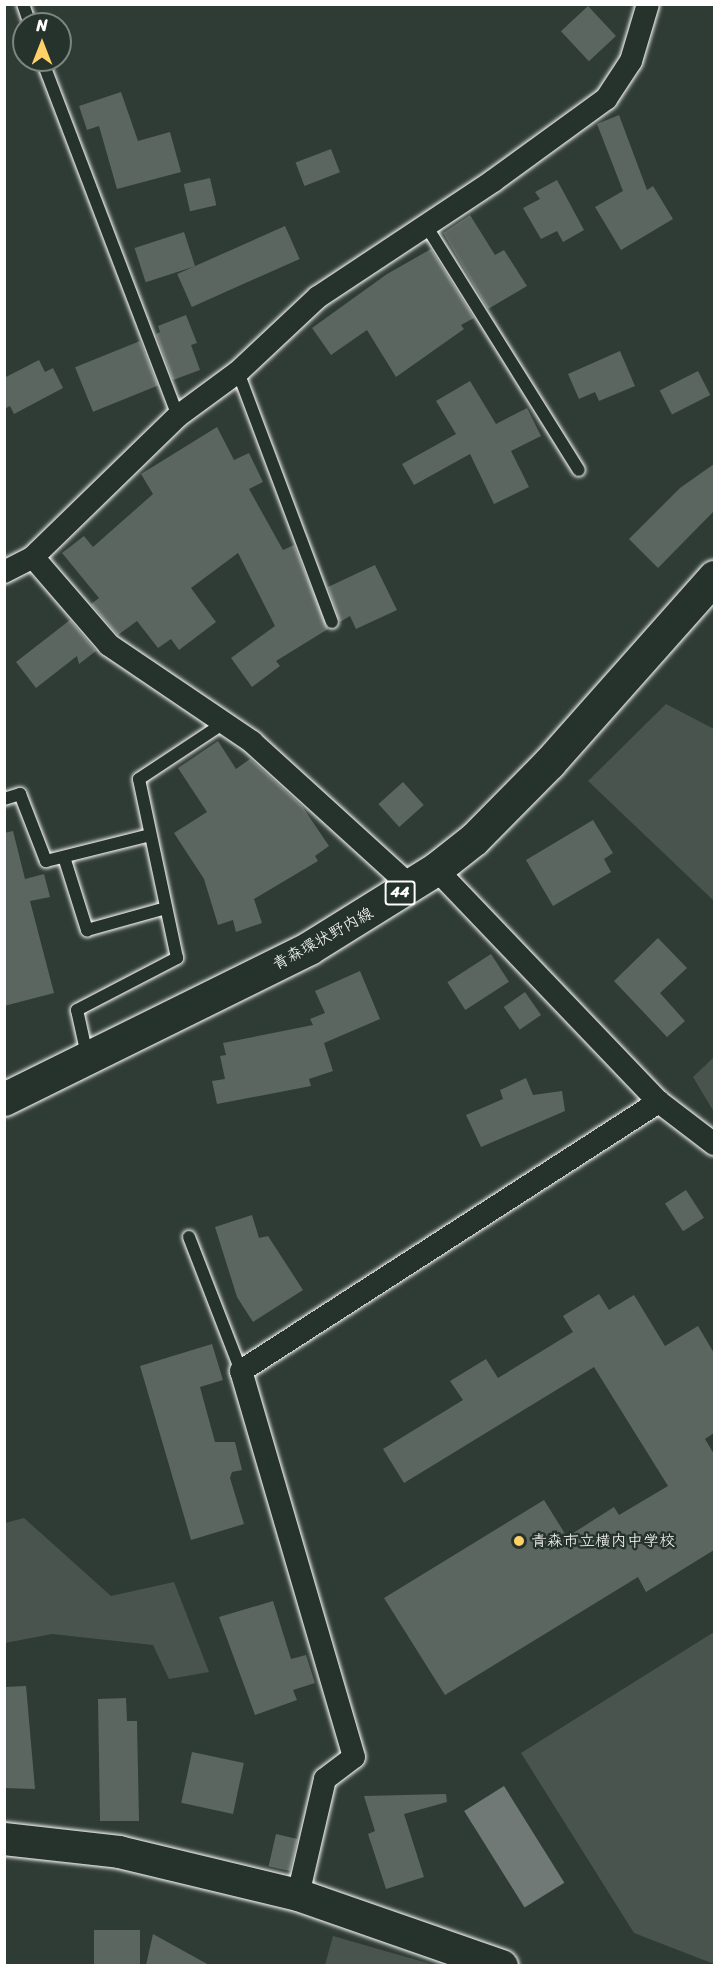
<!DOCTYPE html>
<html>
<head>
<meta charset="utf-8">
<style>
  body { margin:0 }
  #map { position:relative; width:719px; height:1970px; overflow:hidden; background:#2f3b35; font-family:Sriracha,"Klee One",sans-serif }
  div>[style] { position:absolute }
  .green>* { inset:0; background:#4a544f }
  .water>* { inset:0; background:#707975; transform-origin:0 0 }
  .building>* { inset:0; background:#5b6661; transform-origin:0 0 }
  .roads { filter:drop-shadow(0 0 2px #fff) drop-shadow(0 0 2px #fff) }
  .lane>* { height:12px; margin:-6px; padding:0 6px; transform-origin:6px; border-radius:6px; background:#26332d }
  .street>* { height:22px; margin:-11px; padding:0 11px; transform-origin:11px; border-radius:11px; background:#26332d }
  .secondary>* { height:32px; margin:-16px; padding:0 16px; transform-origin:16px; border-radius:16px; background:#26332d }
  .primary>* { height:33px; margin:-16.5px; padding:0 16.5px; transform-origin:16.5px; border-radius:16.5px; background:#26332d }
  .dots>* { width:16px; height:16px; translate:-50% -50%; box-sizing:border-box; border:3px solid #26332d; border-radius:50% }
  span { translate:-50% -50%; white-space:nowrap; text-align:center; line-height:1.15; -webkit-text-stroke:5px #26332d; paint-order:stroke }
  .shield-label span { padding:2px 4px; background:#26332d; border:2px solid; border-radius:4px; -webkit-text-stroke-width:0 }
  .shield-label { font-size:15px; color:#fff; font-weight:700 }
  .street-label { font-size:16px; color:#fff }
  .poi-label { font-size:16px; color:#fff }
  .left { translate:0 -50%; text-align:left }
  .frame { position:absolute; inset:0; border:6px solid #fff; pointer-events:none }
  .north { position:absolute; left:12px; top:12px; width:60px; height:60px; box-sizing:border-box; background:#26332d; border:2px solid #7d8581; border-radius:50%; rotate:0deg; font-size:16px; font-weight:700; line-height:24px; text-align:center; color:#fff }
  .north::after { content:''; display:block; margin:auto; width:21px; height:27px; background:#ffd166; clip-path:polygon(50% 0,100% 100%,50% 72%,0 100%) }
</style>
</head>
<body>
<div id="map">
  <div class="green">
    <div style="clip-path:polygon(666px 704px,714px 729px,714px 901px,588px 781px)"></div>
    <div style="clip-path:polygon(714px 1057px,714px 1112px,693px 1077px)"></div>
    <div style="clip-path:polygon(24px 1518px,111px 1596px,174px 1582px,209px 1672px,169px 1679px,153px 1645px,52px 1634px,5px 1643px,5px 1523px)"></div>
    <div style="clip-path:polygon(714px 1632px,714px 1964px,634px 1933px,521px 1753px)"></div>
    <div style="clip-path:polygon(333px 1936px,434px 1965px,325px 1965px)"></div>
  </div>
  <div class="water">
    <div style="left:504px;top:1786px;width:114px;height:47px;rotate:58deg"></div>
  </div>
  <div class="building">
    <div style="left:588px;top:6px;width:41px;height:37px;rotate:47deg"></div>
    <div style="clip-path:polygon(121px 92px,138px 141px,170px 132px,181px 172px,117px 189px,99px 126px,87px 130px,79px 106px)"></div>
    <div style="clip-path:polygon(619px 115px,647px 190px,653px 186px,673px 219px,621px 250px,595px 207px,623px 191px,597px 124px)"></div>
    <div style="left:331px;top:149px;width:25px;height:38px;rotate:69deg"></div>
    <div style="left:210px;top:178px;width:28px;height:27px;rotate:77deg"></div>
    <div style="clip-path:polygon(557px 180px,584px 230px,563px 242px,557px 231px,541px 239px,523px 208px,540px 199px,535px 192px)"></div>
    <div style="clip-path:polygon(470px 215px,495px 255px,504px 250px,527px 286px,488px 309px,443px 233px)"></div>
    <div style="left:285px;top:226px;width:36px;height:118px;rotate:66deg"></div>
    <div style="left:184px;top:232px;width:36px;height:52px;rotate:72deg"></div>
    <div style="clip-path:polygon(431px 249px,474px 318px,461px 325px,464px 329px,396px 377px,367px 330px,331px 355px,312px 328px,387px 274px)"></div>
    <div style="clip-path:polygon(186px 315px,197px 343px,191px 345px,200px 370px,173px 380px,156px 334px,160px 332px,158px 326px)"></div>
    <div style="left:140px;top:341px;width:48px;height:70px;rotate:68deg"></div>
    <div style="clip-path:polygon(620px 351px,635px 386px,599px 401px,595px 392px,579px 399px,568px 374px)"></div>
    <div style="clip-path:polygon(39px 360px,45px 372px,53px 368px,63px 388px,14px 414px,10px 406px,4px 409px,4px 378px)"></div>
    <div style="left:698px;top:371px;width:27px;height:43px;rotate:63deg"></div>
    <div style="clip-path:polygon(470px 381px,496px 424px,527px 408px,541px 436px,511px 451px,529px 487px,494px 504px,470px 454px,414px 485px,402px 464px,456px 434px,436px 401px)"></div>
    <div style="clip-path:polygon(217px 427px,234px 460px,249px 453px,263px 482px,249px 489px,283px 550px,294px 545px,328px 629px,276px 661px,280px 666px,252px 687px,231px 658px,275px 626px,238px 553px,191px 588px,216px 622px,179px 650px,171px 639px,158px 648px,137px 621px,118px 635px,91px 604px,99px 598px,62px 553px,84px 536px,93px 547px,153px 494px,141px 474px)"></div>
    <div style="clip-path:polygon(714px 464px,714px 511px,658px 568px,629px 539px,680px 488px)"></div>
    <div style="clip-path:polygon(375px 565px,397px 610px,356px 629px,350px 616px,340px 622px,328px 587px)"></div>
    <div style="clip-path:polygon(70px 620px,96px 651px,79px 664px,77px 656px,36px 688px,16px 662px)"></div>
    <div style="clip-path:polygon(218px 741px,236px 769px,250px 759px,302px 806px,329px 846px,315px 856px,318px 861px,254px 899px,262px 923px,236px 932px,233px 920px,218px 925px,204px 879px,174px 833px,207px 812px,178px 768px)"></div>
    <div style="left:403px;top:782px;width:31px;height:33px;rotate:48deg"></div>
    <div style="clip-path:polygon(593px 820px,613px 853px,604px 859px,611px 872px,553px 906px,526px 860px)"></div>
    <div style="clip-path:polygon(13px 831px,25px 879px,44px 874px,50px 897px,30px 901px,54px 993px,4px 1006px,4px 833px)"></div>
    <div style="clip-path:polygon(658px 938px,687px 968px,660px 993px,685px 1021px,667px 1037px,614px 981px)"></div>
    <div style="left:491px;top:954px;width:33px;height:52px;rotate:57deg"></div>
    <div style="clip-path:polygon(360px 971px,380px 1019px,324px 1043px,333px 1071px,309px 1079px,311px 1086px,217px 1104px,212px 1081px,225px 1079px,220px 1056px,226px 1055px,223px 1043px,313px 1025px,310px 1019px,325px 1013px,315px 991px)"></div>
    <div style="left:525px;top:992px;width:28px;height:26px;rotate:55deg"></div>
    <div style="clip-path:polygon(526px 1078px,533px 1095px,562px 1091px,565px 1111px,481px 1147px,466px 1115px,503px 1099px,500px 1090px)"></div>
    <div style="left:686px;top:1190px;width:33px;height:25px;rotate:57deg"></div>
    <div style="clip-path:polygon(252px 1215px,259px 1238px,268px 1236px,303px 1290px,253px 1322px,237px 1297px,215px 1227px)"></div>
    <div style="clip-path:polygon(599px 1294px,609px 1310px,634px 1295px,665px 1346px,698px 1326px,714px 1353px,714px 1433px,705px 1439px,714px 1454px,714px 1550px,646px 1592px,638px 1577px,445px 1695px,384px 1598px,544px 1500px,567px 1537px,614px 1507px,619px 1515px,668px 1486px,594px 1367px,404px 1483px,383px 1449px,463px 1400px,450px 1381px,486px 1359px,498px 1378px,573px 1332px,563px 1316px)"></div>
    <div style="clip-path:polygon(212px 1344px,223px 1380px,200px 1387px,215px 1442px,235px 1442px,242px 1470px,232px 1472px,230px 1478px,244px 1524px,191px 1540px,140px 1366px)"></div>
    <div style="clip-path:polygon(273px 1601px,291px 1659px,306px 1655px,315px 1683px,293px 1690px,297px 1700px,255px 1715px,219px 1617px)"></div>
    <div style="clip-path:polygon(26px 1686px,35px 1789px,4px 1788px,4px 1687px)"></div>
    <div style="clip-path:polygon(126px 1698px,127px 1721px,137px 1721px,139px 1821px,100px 1821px,98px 1699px)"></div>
    <div style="left:192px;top:1752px;width:53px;height:52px;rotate:12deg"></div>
    <div style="clip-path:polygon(446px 1794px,447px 1802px,404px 1814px,424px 1877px,386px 1889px,368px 1834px,375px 1831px,364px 1796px)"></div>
    <div style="left:276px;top:1834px;width:22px;height:33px;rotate:13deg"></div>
    <div style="left:94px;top:1930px;width:46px;height:35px"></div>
    <div style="clip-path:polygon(153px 1934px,209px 1965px,146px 1965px)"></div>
  </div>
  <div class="roads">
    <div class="lane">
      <div style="left:23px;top:4px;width:21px;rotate:71deg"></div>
      <div style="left:42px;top:60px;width:381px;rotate:69.1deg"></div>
      <div style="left:425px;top:224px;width:290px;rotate:58deg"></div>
      <div style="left:238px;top:372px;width:267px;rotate:69.4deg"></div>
      <div style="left:4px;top:799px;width:17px;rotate:-17deg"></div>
      <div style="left:20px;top:794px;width:72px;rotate:68.8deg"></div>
      <div style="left:46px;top:861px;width:107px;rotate:-14deg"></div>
      <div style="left:64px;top:857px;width:77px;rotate:72.5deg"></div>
      <div style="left:87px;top:930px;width:82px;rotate:-15.6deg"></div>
      <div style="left:87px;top:1055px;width:46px;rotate:-102.5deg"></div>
      <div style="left:77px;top:1010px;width:113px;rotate:-27.5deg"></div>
      <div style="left:177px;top:958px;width:183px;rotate:-102deg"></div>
      <div style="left:139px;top:779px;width:102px;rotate:-33.4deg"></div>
      <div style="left:189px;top:1237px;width:144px;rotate:68.8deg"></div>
    </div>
    <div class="street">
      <div style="left:33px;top:557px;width:116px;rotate:49.2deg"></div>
      <div style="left:109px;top:645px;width:173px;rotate:34.1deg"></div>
      <div style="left:252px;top:742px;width:214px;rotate:42.3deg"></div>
      <div style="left:4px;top:572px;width:33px;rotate:-27deg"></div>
      <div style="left:33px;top:557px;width:202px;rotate:-44.2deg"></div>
      <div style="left:178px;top:416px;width:74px;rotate:-36.3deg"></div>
      <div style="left:238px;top:372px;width:110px;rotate:-43.2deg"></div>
      <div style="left:318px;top:297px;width:210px;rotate:-33.5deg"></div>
      <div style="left:493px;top:181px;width:140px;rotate:-36deg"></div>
      <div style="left:606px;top:99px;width:45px;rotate:-56.7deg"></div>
      <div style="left:631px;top:61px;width:59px;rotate:-73.4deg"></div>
      <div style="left:436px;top:869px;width:323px;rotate:46.3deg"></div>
      <div style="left:659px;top:1102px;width:69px;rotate:37.4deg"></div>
      <div style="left:298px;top:1895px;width:119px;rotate:-76.9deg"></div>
      <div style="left:325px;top:1779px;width:36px;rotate:-37deg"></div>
      <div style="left:354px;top:1757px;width:402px;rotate:-106.3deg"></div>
      <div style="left:241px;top:1371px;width:497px;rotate:-32.8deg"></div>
    </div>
    <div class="secondary">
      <div style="left:4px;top:1839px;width:116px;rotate:6.4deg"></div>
      <div style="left:119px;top:1852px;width:184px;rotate:13.5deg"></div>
      <div style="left:298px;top:1895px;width:216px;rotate:19.2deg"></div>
    </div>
    <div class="primary">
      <div style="left:4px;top:1099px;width:340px;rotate:-26.3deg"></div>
      <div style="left:309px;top:948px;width:150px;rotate:-31.9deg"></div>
      <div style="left:436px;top:869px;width:48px;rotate:-38.3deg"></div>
      <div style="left:474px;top:839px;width:107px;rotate:-45.4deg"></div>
      <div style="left:549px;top:763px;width:249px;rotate:-48.4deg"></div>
    </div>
  </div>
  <div class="dots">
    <div style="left:519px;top:1541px;background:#ffd166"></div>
  </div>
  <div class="shield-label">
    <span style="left:400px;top:893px">44</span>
  </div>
  <div class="street-label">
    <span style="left:323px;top:939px;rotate:-29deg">青森環状野内線</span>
  </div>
  <div class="poi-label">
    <span class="left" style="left:531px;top:1541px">青森市立横内中学校</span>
  </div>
  <div class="frame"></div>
  <div class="north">N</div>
</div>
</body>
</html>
